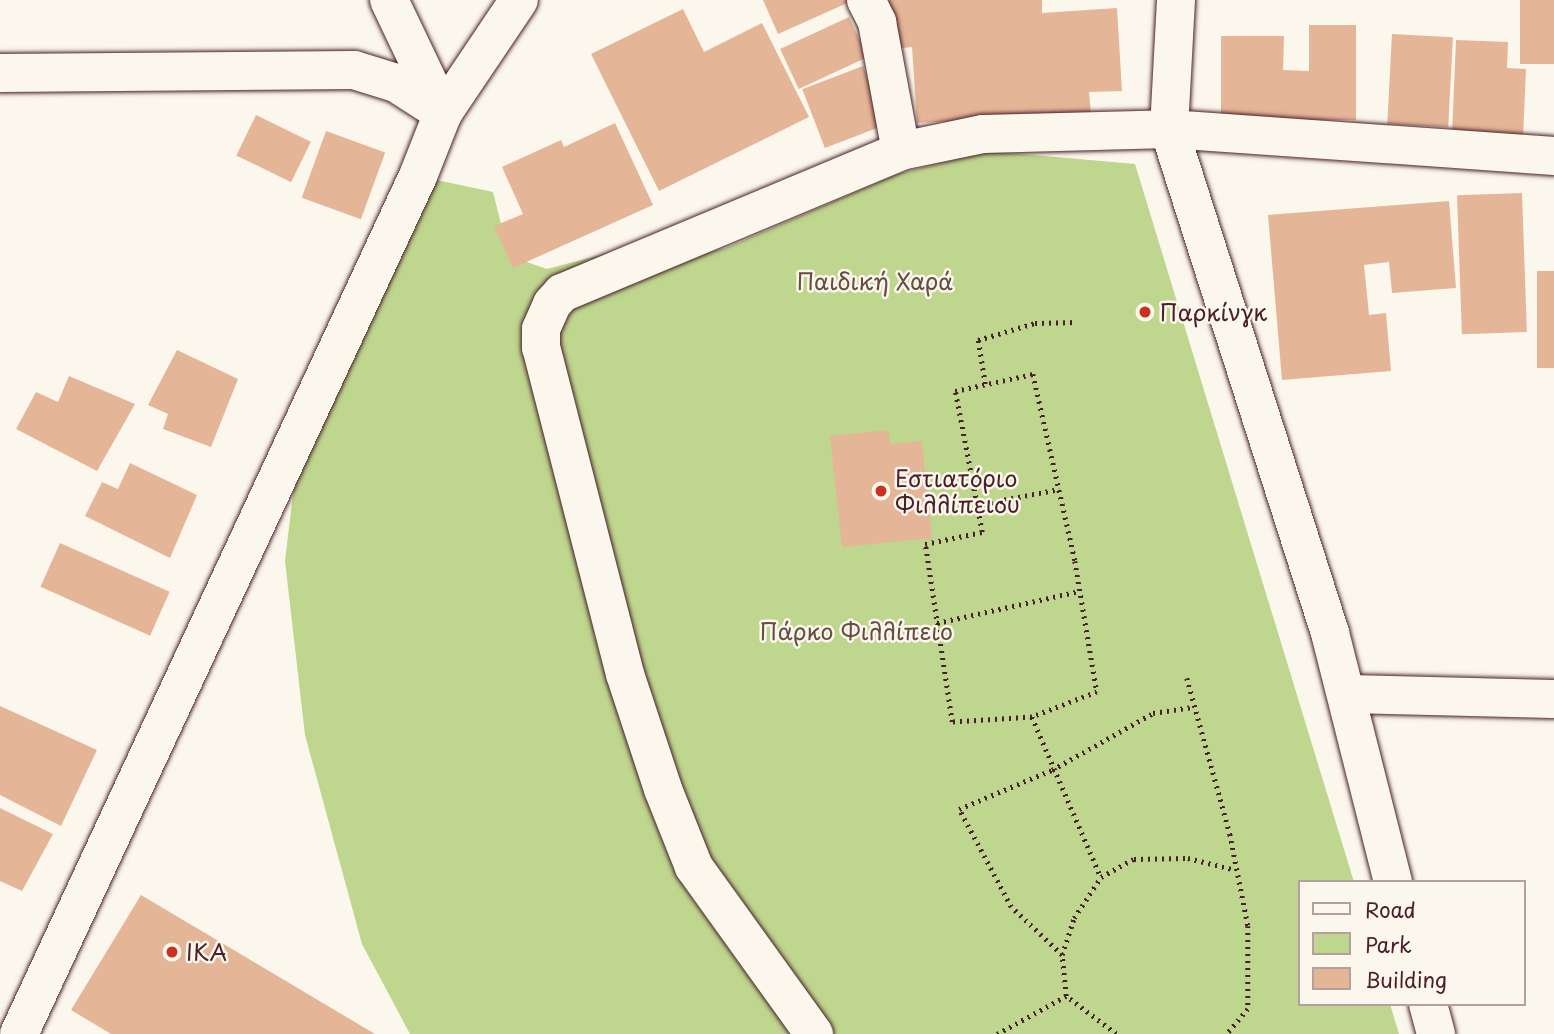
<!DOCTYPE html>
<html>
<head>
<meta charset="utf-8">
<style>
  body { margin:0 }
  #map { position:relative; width:1554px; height:1034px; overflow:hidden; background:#fbf7ec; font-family:"Playpen Sans",sans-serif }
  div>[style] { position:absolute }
  .green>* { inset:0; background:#bed68d }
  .building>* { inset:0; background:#e5b597; transform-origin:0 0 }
  .path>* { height:4.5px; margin-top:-2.25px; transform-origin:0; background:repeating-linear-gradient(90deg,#4a1f2b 0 2px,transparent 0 7px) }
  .roads { filter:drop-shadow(0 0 2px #4a1f2b) drop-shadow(0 0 2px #4a1f2b) }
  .minor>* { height:38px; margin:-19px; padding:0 19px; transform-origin:19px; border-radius:19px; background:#fbf7ec }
  .dots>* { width:19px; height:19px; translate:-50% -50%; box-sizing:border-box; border:4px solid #fbf7ec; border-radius:50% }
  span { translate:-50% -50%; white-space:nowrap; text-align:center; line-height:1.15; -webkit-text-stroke:5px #fbf7ec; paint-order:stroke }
  .park-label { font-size:23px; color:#674d44 }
  .poi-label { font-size:23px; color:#4a1f2b }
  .left { translate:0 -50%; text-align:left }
  .legend { position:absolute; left:1298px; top:880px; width:228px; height:126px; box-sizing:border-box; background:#fbf7ec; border:2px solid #b4a19f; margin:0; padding:9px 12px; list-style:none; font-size:21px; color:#4a1f2b }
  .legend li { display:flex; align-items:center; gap:14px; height:35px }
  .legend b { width:35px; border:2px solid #b4a19f }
</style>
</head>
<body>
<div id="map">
  <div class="green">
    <div style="clip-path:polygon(988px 151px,1135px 164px,1354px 882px,1300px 882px,1300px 1004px,1390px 1004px,1399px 1034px,410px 1034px,362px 944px,305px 735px,285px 561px,301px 427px,418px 176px,493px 192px,509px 256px,547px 269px,646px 243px,680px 258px,726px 248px,897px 174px)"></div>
  </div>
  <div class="building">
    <div style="clip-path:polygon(763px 0,854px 0,778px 34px)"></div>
    <div style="clip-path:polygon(889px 0,1042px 0,1042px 13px,1117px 8px,1122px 91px,1089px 92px,1091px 114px,917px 123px,912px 47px,891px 49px)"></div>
    <div style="left:1520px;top:0;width:34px;height:64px"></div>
    <div style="clip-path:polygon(683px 9px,704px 52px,762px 23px,809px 117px,659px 191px,591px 54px)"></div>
    <div style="left:849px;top:17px;width:44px;height:76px;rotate:65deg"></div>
    <div style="clip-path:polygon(1309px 25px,1356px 25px,1356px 120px,1221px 120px,1221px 36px,1284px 36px,1283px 70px,1309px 71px)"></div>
    <div style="left:1392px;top:34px;width:61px;height:90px;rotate:3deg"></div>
    <div style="clip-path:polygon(1456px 40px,1508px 42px,1507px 68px,1526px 69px,1523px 137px,1452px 134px)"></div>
    <div style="left:863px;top:66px;width:63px;height:65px;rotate:69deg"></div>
    <div style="left:256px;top:115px;width:61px;height:45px;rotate:26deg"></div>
    <div style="clip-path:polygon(615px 123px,653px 205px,513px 268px,494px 226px,523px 214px,502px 167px,561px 140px,564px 147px)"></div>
    <div style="left:326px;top:131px;width:63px;height:71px;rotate:20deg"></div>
    <div style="left:1522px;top:193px;width:139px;height:65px;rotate:88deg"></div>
    <div style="clip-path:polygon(1449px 201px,1456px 288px,1392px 293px,1389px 262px,1364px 265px,1369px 315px,1386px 313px,1391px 371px,1282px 380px,1268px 215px)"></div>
    <div style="left:1537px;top:271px;width:17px;height:97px"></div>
    <div style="clip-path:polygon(177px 350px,238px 379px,211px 447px,163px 429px,168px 414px,148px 405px)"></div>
    <div style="clip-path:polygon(69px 376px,135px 404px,97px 471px,16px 429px,36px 392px,58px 402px)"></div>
    <div style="clip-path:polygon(889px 430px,890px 444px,922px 441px,932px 538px,842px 547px,830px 436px)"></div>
    <div style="clip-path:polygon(130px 463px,197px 495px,170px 558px,85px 516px,102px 482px,118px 489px)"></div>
    <div style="left:60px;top:543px;width:120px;height:48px;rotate:24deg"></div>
    <div style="clip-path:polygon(0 706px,97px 750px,61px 826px,0 795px)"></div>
    <div style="clip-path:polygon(0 808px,53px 834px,22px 891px,0 881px)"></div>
    <div style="clip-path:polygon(141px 895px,375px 1034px,111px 1034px,71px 1010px)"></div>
  </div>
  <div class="path">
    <div style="left:1033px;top:374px;width:192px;rotate:77.3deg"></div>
    <div style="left:1075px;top:561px;width:133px;rotate:80.5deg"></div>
    <div style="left:1097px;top:692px;width:70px;rotate:159deg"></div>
    <div style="left:1032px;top:717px;width:80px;rotate:176.4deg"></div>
    <div style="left:952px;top:722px;width:180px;rotate:-98.6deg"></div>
    <div style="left:925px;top:544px;width:58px;rotate:-11.9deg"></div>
    <div style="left:982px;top:532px;width:144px;rotate:-100.8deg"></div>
    <div style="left:955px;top:391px;width:80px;rotate:-12.3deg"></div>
    <div style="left:985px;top:384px;width:45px;rotate:-99deg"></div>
    <div style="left:978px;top:340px;width:59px;rotate:-16.6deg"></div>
    <div style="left:1035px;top:323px;width:42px;rotate:-1.4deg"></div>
    <div style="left:977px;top:505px;width:84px;rotate:-11deg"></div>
    <div style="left:937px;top:623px;width:147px;rotate:-12.6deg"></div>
    <div style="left:1187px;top:678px;width:162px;rotate:74.6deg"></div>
    <div style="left:1230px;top:834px;width:94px;rotate:78.9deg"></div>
    <div style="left:1248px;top:926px;width:83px;rotate:90deg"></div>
    <div style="left:1248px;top:1009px;width:33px;rotate:130deg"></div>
    <div style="left:1032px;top:717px;width:174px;rotate:66.7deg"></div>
    <div style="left:1062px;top:955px;width:70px;rotate:-136.7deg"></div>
    <div style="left:1011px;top:907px;width:111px;rotate:-118deg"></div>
    <div style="left:959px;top:809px;width:101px;rotate:-22.8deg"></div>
    <div style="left:1052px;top:770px;width:116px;rotate:-29.4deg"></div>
    <div style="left:1153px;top:713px;width:40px;rotate:-8.5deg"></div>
    <div style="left:997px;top:1034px;width:79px;rotate:-28.8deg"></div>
    <div style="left:1116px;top:1034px;width:63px;rotate:-142.8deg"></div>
    <div style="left:1066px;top:996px;width:41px;rotate:-95.6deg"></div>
    <div style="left:1062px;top:955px;width:39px;rotate:-72deg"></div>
    <div style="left:1074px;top:918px;width:49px;rotate:-56.6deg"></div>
    <div style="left:1101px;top:877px;width:38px;rotate:-29deg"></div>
    <div style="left:1134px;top:859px;width:54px;rotate:-1.1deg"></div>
    <div style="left:1188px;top:858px;width:49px;rotate:14deg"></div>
  </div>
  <div class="roads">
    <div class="minor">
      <div style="left:389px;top:0;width:125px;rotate:64.5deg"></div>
      <div style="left:866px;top:0;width:25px;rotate:63deg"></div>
      <div style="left:877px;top:22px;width:131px;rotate:79.5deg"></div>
      <div style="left:1176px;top:0;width:129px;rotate:93.1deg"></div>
      <div style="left:1169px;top:129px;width:529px;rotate:72.28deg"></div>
      <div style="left:1330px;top:633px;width:257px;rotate:75.8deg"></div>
      <div style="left:0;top:73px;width:354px;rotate:-0.5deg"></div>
      <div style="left:354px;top:70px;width:44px;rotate:17.2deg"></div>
      <div style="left:396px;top:83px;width:56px;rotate:32.6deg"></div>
      <div style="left:1348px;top:694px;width:206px;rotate:1.4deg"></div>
      <div style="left:1428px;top:1004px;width:31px;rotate:75deg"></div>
      <div style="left:19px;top:1034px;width:946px;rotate:-65.06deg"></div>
      <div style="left:418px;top:176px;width:68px;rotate:-68.4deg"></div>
      <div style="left:443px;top:113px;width:136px;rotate:-56.1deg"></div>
      <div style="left:814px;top:1034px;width:206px;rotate:-125.7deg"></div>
      <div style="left:694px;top:867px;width:84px;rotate:-111.7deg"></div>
      <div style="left:663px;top:789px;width:121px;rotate:-108.3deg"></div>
      <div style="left:625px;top:674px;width:337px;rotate:-104.4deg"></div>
      <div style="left:541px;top:348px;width:19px;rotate:-90deg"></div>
      <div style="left:541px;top:329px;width:27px;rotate:-66deg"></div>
      <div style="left:552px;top:304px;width:15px;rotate:-48deg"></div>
      <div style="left:562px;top:293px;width:368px;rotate:-22.7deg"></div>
      <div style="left:901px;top:151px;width:84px;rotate:-11.7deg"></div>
      <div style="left:983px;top:134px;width:186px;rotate:-1.5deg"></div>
      <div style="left:1169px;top:129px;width:386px;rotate:4deg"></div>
    </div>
  </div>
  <div class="dots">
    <div style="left:1145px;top:312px;background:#c8321e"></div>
    <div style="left:881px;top:491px;background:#c8321e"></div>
    <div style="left:172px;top:952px;background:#c8321e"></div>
  </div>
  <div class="park-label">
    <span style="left:875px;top:281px">Παιδική Χαρά</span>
    <span style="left:856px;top:631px">Πάρκο Φιλλίπειο</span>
  </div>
  <div class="poi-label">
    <span class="left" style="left:1159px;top:312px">Παρκίνγκ</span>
    <span class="left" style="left:895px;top:491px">Εστιατόριο<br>Φιλλίπειου</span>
    <span class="left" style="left:186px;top:952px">ΙΚΑ</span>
  </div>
  <ul class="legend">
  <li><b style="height:9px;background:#fbf7ec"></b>Road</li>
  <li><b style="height:19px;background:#bed68d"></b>Park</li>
  <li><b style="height:19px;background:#e5b597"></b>Building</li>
  </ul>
</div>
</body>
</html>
